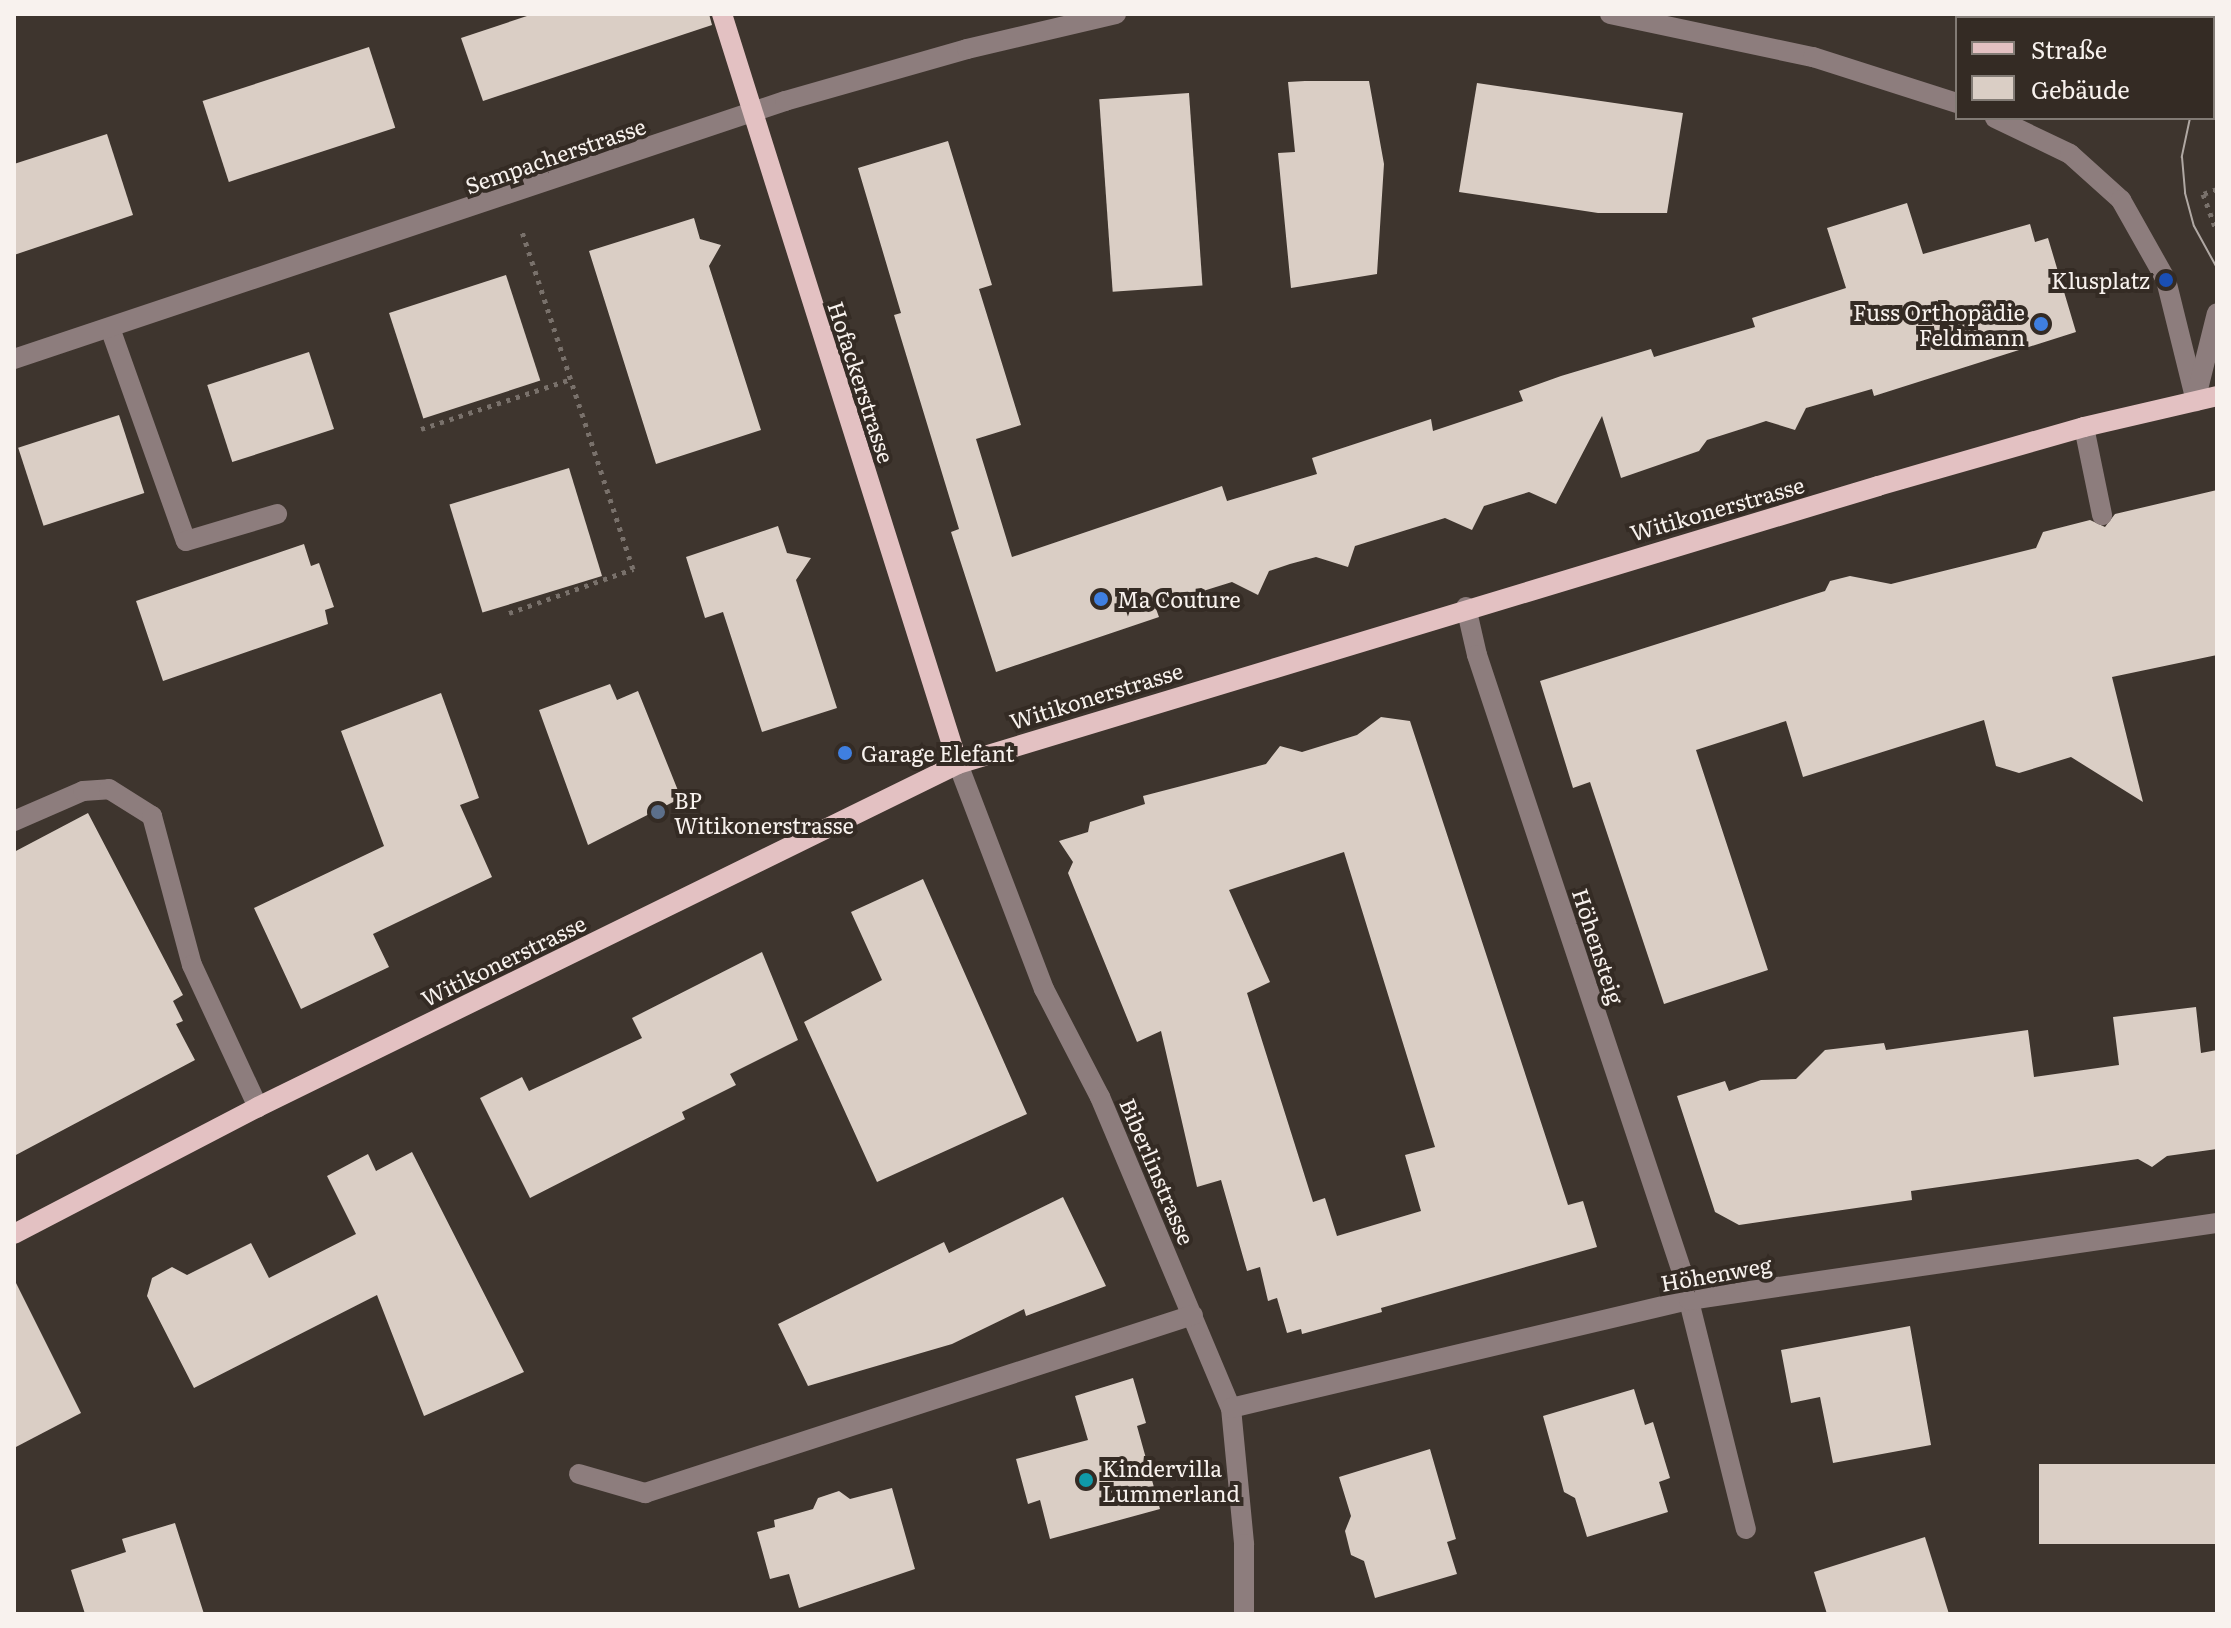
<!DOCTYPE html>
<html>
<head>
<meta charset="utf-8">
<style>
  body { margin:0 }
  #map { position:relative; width:2231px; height:1628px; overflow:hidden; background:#3e352e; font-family:Literata,serif }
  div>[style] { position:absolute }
  .building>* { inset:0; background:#dacec5; transform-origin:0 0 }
  .path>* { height:5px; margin-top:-2.5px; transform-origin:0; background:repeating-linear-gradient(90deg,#79716b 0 4px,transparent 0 10px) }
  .minor>* { height:20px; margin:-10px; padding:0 10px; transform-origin:10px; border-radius:10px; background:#8d7d7d }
  .major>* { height:20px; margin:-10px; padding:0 10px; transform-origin:10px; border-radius:10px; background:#e3c1c2 }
  .tram>* { height:2px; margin:-1px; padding:0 1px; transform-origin:1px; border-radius:1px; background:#b0a8a3 }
  .dots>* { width:22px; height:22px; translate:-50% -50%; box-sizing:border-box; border:4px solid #342b24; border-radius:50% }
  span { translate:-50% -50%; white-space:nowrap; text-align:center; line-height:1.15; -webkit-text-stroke:8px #342b24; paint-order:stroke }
  .street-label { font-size:22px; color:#f8f2ee }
  .poi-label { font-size:22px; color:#f8f2ee }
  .right { translate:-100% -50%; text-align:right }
  .left { translate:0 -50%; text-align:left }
  .frame { position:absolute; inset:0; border:16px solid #f8f2ee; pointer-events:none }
  .legend { position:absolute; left:1955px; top:16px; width:260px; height:104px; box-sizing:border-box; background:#342b24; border:2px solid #827b75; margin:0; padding:10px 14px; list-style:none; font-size:24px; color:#f8f2ee }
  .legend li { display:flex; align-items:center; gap:16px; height:40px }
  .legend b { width:40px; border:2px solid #827b75 }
</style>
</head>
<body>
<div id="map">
  <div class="building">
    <div style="clip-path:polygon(533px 14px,709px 14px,712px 25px,483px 101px,461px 38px)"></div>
    <div style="left:369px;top:47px;width:85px;height:175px;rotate:72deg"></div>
    <div style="clip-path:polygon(1305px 81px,1369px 81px,1384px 164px,1377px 274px,1291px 288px,1278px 153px,1295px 152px,1288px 82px)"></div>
    <div style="clip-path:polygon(1477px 83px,1683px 113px,1667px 213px,1598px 213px,1459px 192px)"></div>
    <div style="left:1189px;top:93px;width:193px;height:90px;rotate:86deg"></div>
    <div style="clip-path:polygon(107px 134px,133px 215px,14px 255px,14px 164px)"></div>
    <div style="clip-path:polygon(948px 141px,992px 285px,979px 289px,1021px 425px,976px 439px,1012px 557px,1222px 486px,1227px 501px,1317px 474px,1312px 458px,1431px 419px,1433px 431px,1523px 401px,1519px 391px,1561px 376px,1651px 349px,1654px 357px,1755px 327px,1752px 318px,1846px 288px,1827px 228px,1907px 203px,1923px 254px,2030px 224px,2035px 242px,2048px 238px,2076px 332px,1874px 396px,1872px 389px,1806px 408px,1795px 430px,1766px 421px,1751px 426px,1707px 440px,1699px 451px,1621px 478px,1602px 416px,1556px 504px,1529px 492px,1484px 506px,1472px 530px,1445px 518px,1355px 546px,1348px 567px,1316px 557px,1290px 564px,1269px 571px,1258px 595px,1232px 582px,1155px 606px,1159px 617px,996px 672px,951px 532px,959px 529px,894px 315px,901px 313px,858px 168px)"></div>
    <div style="clip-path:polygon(694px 218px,700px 239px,721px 245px,709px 266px,761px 430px,656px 464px,589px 251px)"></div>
    <div style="left:506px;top:275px;width:111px;height:123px;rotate:72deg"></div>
    <div style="left:309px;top:352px;width:81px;height:107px;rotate:72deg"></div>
    <div style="left:119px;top:415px;width:82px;height:106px;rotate:72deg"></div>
    <div style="left:569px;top:468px;width:113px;height:125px;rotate:73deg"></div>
    <div style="clip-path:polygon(2217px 490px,2217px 655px,2112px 677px,2143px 802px,2071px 757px,2019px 773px,1996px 766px,1984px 720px,1803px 777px,1786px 721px,1696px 750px,1768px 970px,1664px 1004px,1590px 782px,1573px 788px,1540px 681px,1825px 591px,1830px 581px,1850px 576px,1891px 584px,2036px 548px,2043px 532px,2090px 520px,2105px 527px,2115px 514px)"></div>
    <div style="clip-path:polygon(778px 526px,787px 553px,811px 558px,796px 580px,837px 708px,762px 732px,723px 612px,705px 618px,686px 557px)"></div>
    <div style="clip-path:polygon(304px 544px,311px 566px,319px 563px,334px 607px,325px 610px,328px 624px,163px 681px,136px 601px)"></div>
    <div style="clip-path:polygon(610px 684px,617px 700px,638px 691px,681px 798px,588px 845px,539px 710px)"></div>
    <div style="clip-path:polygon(441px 693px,479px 798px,460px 805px,492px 877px,373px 934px,389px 967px,301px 1009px,254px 908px,384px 846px,341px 731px)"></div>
    <div style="clip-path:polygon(evenodd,1381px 717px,1410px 721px,1568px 1205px,1583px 1201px,1597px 1247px,1381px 1308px,1382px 1312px,1302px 1334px,1301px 1329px,1287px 1333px,1277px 1298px,1268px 1301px,1260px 1267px,1247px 1271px,1221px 1180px,1197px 1187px,1161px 1031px,1137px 1042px,1068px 873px,1073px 862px,1059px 841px,1088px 832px,1090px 822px,1145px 804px,1143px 796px,1266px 764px,1280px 746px,1302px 752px,1357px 735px,1381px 717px,1344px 852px,1435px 1147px,1405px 1155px,1421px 1211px,1337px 1236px,1325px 1198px,1313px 1202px,1247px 993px,1270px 982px,1229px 890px,1344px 852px)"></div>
    <div style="clip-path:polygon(88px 813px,183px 995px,173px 1001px,183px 1021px,176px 1024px,195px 1060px,14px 1156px,14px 852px)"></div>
    <div style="clip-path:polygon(923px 879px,1027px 1114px,877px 1182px,804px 1022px,882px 980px,851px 912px)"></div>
    <div style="clip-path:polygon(762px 952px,798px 1040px,730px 1074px,736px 1085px,682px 1112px,685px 1119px,530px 1198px,480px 1098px,522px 1077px,529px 1091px,642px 1038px,632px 1018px)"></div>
    <div style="clip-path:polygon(2196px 1007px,2201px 1053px,2217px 1050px,2217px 1149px,2167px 1156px,2152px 1167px,2138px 1159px,1911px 1191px,1912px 1200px,1739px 1225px,1715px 1212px,1677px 1096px,1725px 1081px,1729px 1091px,1761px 1080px,1796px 1079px,1825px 1050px,1884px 1043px,1886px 1050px,2028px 1030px,2034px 1077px,2119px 1065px,2113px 1017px)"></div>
    <div style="clip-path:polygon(412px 1152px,524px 1372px,424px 1416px,377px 1295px,194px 1388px,147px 1296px,152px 1278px,172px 1267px,187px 1275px,251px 1243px,269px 1278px,356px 1234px,327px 1176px,368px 1154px,376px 1171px)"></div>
    <div style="clip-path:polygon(1063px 1197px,1106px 1286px,1026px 1316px,1024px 1309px,952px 1344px,808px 1386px,778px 1324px,944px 1242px,949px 1253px)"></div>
    <div style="clip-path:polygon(14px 1279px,81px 1413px,14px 1448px)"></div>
    <div style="clip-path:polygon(1910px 1326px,1931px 1445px,1833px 1463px,1820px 1397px,1791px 1403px,1781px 1350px)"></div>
    <div style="clip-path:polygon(1133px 1378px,1146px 1423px,1137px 1426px,1160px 1509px,1050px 1539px,1040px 1500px,1028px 1504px,1016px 1459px,1088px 1440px,1075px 1396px)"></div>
    <div style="clip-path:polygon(1634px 1389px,1645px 1425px,1653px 1422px,1670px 1478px,1659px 1482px,1668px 1512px,1587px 1537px,1575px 1498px,1564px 1492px,1543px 1416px)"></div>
    <div style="clip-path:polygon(1430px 1449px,1456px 1539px,1447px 1542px,1457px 1574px,1375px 1598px,1364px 1561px,1351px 1555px,1345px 1531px,1351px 1516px,1339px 1477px)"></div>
    <div style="left:2217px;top:1464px;width:80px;height:178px;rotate:90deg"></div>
    <div style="clip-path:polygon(892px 1488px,915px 1569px,799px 1608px,789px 1574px,770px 1579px,757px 1532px,775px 1527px,774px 1520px,813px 1509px,818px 1498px,839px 1491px,850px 1499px)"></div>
    <div style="clip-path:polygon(175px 1523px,204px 1614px,85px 1614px,71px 1570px,126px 1552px,122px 1539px)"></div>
    <div style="clip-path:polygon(1925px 1537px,1949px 1614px,1827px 1614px,1814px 1572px)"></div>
  </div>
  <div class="path">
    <div style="left:2217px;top:189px;width:15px;rotate:160deg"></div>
    <div style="left:2203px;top:194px;width:40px;rotate:69.8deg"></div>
    <div style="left:421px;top:429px;width:158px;rotate:-18.4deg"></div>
    <div style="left:509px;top:613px;width:132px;rotate:-19.5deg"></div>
    <div style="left:633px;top:569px;width:355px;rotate:-108.2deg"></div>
  </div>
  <div class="minor">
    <div style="left:1610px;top:14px;width:208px;rotate:12deg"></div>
    <div style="left:1813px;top:57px;width:151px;rotate:17.7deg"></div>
    <div style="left:1995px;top:118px;width:83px;rotate:25.6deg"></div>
    <div style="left:2070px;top:154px;width:69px;rotate:42deg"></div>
    <div style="left:2121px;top:200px;width:92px;rotate:60.6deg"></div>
    <div style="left:2166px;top:280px;width:125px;rotate:76.1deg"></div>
    <div style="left:110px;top:328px;width:226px;rotate:70.4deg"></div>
    <div style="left:186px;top:541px;width:95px;rotate:-16.5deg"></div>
    <div style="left:14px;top:359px;width:813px;rotate:-18.5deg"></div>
    <div style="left:785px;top:101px;width:189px;rotate:-15.9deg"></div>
    <div style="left:967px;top:49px;width:153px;rotate:-13.2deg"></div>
    <div style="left:2197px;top:393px;width:82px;rotate:-76deg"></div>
    <div style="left:2084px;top:427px;width:90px;rotate:78.4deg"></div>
    <div style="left:1466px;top:607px;width:49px;rotate:77.1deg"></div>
    <div style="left:1477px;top:655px;width:647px;rotate:71.62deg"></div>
    <div style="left:1681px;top:1269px;width:268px;rotate:76deg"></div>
    <div style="left:958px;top:764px;width:241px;rotate:69.1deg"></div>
    <div style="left:1044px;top:989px;width:122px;rotate:62.6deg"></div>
    <div style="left:1100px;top:1097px;width:337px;rotate:67.2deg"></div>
    <div style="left:1231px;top:1408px;width:137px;rotate:84.5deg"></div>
    <div style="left:1244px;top:1544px;width:70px;rotate:90deg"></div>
    <div style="left:14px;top:821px;width:75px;rotate:-23.5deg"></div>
    <div style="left:83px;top:791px;width:26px;rotate:-4deg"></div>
    <div style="left:109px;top:789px;width:51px;rotate:32.1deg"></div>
    <div style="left:152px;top:816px;width:154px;rotate:75deg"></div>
    <div style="left:192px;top:965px;width:157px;rotate:65.1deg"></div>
    <div style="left:1231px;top:1408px;width:471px;rotate:-13.3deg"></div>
    <div style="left:1689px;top:1300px;width:534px;rotate:-8.3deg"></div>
    <div style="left:579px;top:1474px;width:69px;rotate:16.1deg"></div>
    <div style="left:645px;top:1493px;width:576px;rotate:-17.99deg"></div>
  </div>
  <div class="major">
    <div style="left:722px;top:14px;width:786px;rotate:72.53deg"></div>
    <div style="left:14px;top:1234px;width:275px;rotate:-27.5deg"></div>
    <div style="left:258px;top:1107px;width:780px;rotate:-26.1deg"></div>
    <div style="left:958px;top:764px;width:961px;rotate:-16.81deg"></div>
    <div style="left:1878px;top:486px;width:214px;rotate:-16deg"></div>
    <div style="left:2084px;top:427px;width:137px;rotate:-13.1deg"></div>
  </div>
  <div class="tram">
    <div style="left:2213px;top:79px;width:6px;rotate:-51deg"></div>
    <div style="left:2190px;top:118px;width:40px;rotate:102deg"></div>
    <div style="left:2182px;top:157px;width:36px;rotate:85deg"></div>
    <div style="left:2185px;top:193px;width:34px;rotate:75deg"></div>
    <div style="left:2194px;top:226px;width:48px;rotate:61.3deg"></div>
  </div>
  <div class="dots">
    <div style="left:2166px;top:280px;background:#1a4fb4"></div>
    <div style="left:2041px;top:324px;background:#3f7fe0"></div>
    <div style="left:1101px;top:599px;background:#3f7fe0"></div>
    <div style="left:845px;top:753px;background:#3f7fe0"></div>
    <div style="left:658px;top:812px;background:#5c6f8a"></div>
    <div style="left:1086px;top:1480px;background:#0f9aa8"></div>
  </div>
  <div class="street-label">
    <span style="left:555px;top:155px;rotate:-19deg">Sempacherstrasse</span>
    <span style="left:862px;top:382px;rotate:72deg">Hofackerstrasse</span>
    <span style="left:1717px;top:508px;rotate:-16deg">Witikonerstrasse</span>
    <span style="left:1096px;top:695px;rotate:-17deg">Witikonerstrasse</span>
    <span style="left:1599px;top:946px;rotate:72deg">Höhensteig</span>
    <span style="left:503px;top:960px;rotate:-26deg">Witikonerstrasse</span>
    <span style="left:1158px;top:1171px;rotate:67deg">Biberlinstrasse</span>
    <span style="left:1716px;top:1273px;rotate:-10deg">Höhenweg</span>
  </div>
  <div class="poi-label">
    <span class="right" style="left:2150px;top:280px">Klusplatz</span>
    <span class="right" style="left:2025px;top:324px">Fuss Orthopädie<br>Feldmann</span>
    <span class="left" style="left:1117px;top:599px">Ma Couture</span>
    <span class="left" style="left:861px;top:753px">Garage Elefant</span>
    <span class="left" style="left:674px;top:812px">BP<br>Witikonerstrasse</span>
    <span class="left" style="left:1102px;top:1480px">Kindervilla<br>Lummerland</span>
  </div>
  <div class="frame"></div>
  <ul class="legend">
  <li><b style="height:10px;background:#e3c1c2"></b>Straße</li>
  <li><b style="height:22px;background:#dacec5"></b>Gebäude</li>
  </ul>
</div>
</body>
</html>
